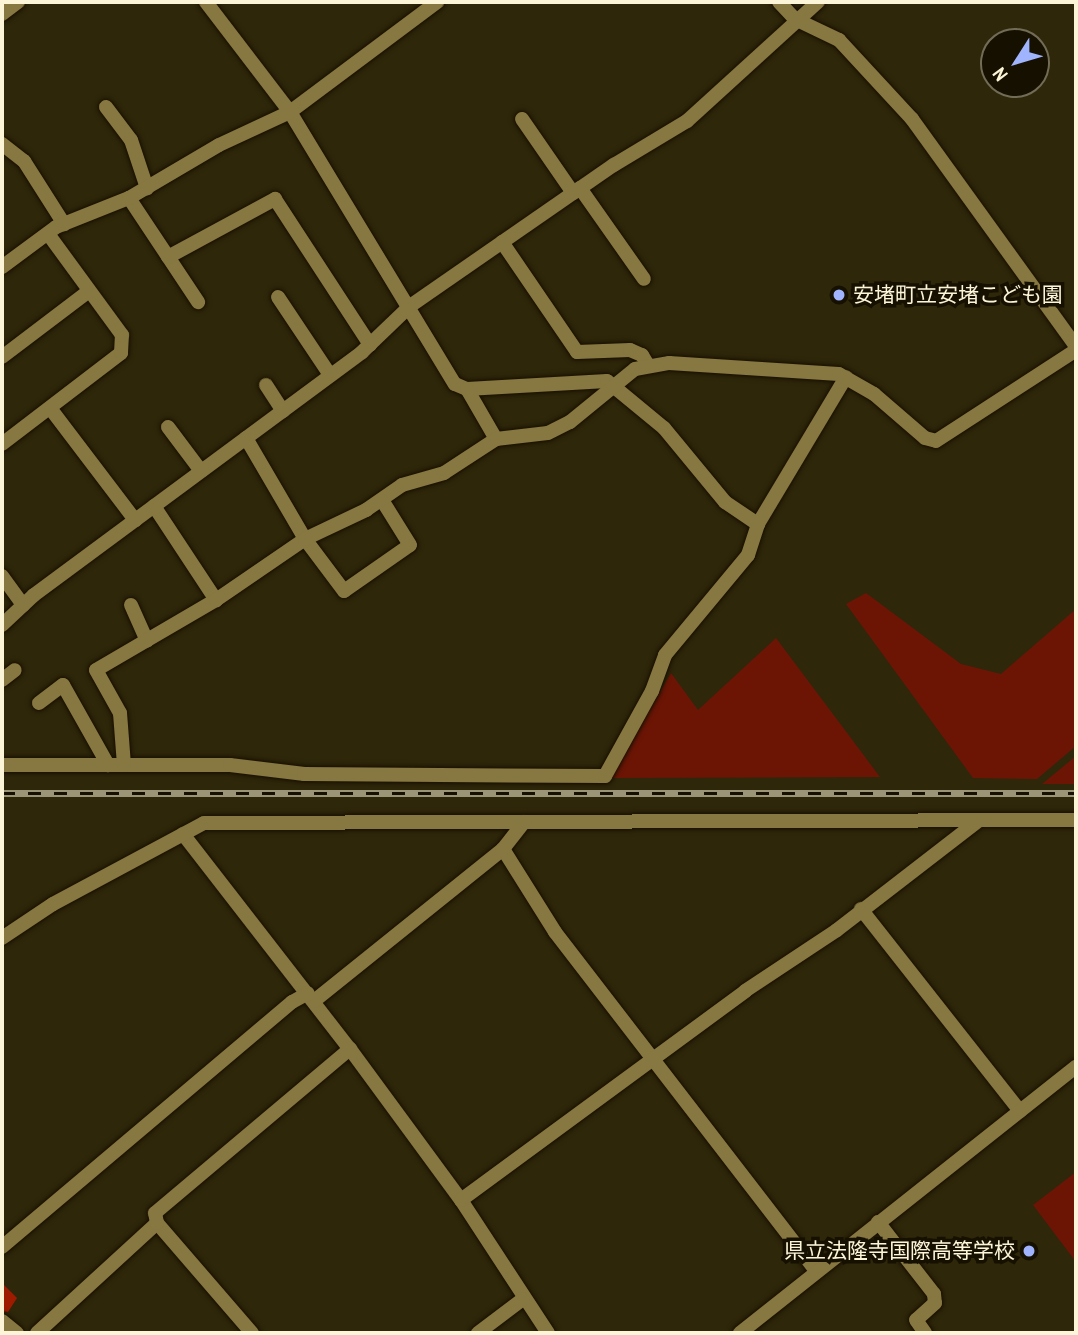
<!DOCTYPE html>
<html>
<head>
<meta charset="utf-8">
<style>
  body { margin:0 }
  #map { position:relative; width:1078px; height:1335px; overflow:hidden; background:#2f270a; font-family:"Archivo Narrow","Noto Sans JP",sans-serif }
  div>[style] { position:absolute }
  .green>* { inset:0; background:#6c1505 }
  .forest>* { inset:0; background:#9e1b00 }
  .roads { filter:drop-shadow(0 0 2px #181000) drop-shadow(0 0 2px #181000) }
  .minor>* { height:14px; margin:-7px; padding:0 7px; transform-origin:7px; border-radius:7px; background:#877741 }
  .rail>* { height:7px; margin-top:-3.5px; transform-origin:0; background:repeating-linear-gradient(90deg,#161000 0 13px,#9c9477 0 26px); box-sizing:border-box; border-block:2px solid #9c9477 }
  .dots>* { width:19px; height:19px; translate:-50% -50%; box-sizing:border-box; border:4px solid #161000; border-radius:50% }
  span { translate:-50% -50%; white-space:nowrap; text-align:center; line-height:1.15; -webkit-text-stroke:7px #161000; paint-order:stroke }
  .poi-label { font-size:21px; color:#fdf5d8 }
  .left { translate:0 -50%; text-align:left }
  .right { translate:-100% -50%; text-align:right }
  .frame { position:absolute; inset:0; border:4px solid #fdf5d8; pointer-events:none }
  .north { position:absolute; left:980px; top:28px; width:70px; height:70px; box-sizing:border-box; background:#161000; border:2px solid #726c56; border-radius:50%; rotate:233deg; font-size:19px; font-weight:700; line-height:28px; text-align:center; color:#fdf5d8 }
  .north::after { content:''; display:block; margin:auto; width:24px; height:32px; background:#a0b3fd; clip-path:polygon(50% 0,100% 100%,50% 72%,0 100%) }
</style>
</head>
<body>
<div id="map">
  <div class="green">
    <div style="clip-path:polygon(866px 593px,961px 664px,1001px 674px,1076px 609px,1076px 746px,1037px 779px,973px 778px,846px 604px)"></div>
    <div style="clip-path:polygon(776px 638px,880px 777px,610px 778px,671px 673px,698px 710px)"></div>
    <div style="clip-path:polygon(1076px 756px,1076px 784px,1042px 784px)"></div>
    <div style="clip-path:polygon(1076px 1172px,1076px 1262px,1033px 1205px)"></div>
  </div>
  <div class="forest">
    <div style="clip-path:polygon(2px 1283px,17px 1298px,8px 1312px,2px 1311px)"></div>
  </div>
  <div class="roads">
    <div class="minor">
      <div style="left:206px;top:2px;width:138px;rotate:52.6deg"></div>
      <div style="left:290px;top:112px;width:318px;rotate:58.8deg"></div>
      <div style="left:455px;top:384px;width:13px;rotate:23deg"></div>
      <div style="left:467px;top:389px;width:140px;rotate:-3.3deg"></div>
      <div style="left:607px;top:381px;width:74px;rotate:39.5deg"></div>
      <div style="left:664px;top:428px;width:96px;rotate:50.5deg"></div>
      <div style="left:725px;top:502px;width:40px;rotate:34deg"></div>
      <div style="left:779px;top:2px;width:23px;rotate:47deg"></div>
      <div style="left:795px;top:19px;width:49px;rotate:25.5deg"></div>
      <div style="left:839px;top:40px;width:108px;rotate:47.3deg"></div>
      <div style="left:912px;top:119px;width:280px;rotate:54.2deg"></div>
      <div style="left:2px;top:14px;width:20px;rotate:-37deg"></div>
      <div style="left:106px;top:107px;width:41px;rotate:52.9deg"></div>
      <div style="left:131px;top:140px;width:51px;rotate:71.6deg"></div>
      <div style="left:522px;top:119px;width:90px;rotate:55.4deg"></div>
      <div style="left:2px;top:144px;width:28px;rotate:38deg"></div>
      <div style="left:24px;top:161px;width:75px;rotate:57.6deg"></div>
      <div style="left:580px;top:188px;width:111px;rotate:54.9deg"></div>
      <div style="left:129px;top:198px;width:125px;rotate:56.4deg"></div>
      <div style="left:502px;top:242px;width:133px;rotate:55.7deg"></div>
      <div style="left:577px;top:352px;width:53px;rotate:-2.2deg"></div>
      <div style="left:630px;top:350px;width:13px;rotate:23deg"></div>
      <div style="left:642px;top:355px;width:12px;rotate:59deg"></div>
      <div style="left:168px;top:257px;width:122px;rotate:-28.5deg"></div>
      <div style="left:275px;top:199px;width:174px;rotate:56.9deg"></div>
      <div style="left:2px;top:267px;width:67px;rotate:-36.5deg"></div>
      <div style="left:56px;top:227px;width:79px;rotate:-21.7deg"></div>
      <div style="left:129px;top:198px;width:104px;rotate:-30.5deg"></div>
      <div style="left:219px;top:145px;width:78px;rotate:-24.9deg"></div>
      <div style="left:290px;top:112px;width:184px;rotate:-36.8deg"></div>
      <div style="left:278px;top:297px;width:94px;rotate:56.3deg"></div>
      <div style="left:2px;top:357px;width:109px;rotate:-37.2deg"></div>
      <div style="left:266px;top:385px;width:31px;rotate:57deg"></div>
      <div style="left:467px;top:389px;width:58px;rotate:59.9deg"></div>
      <div style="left:50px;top:408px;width:141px;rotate:52.8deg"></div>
      <div style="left:168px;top:427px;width:55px;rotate:53.1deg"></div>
      <div style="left:246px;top:438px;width:117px;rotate:59.7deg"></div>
      <div style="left:305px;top:539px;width:65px;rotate:53.1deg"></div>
      <div style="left:344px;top:591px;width:80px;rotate:-34.9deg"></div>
      <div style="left:410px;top:545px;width:53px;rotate:-121.9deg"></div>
      <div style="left:2px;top:444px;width:150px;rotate:-37.4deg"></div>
      <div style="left:121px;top:353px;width:18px;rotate:-87deg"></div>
      <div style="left:122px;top:335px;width:125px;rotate:-126.2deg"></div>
      <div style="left:154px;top:506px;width:113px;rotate:56.6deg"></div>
      <div style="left:2px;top:576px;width:36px;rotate:54deg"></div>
      <div style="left:131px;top:605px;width:39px;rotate:66deg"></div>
      <div style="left:2px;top:625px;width:44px;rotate:-43.2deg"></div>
      <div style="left:34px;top:595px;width:408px;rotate:-36.5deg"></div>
      <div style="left:362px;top:352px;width:66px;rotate:-43.8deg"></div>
      <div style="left:410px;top:306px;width:248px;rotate:-34.7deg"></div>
      <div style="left:614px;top:165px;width:85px;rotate:-31.1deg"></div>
      <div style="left:687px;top:121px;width:177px;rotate:-42.3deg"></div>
      <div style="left:2px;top:680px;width:16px;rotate:-38deg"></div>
      <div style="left:39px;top:703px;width:30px;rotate:-37deg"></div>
      <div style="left:63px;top:685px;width:92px;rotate:60.6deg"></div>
      <div style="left:2px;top:765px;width:228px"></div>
      <div style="left:230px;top:765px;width:75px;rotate:6.9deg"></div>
      <div style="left:304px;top:774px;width:301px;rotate:0.4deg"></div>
      <div style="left:605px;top:776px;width:97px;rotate:-61.1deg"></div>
      <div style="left:652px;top:691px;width:38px;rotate:-70deg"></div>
      <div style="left:665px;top:655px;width:130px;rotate:-50.3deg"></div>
      <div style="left:748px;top:555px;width:33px;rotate:-72deg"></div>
      <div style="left:758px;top:524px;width:171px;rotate:-59.1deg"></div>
      <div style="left:124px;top:765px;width:52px;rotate:-94.4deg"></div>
      <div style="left:120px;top:713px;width:49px;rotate:-119.2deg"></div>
      <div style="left:96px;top:670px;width:139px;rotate:-30.3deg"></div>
      <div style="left:216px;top:600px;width:108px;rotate:-34.4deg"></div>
      <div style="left:305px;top:539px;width:68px;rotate:-25.4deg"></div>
      <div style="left:366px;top:510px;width:44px;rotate:-34.8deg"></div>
      <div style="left:402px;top:485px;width:44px;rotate:-15.9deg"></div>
      <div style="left:444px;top:473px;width:62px;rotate:-33.2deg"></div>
      <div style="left:496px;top:439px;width:52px;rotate:-6.6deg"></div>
      <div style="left:548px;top:433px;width:25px;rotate:-27deg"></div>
      <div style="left:570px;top:422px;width:84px;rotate:-39.2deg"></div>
      <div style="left:635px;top:369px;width:35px;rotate:-10deg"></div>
      <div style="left:669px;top:363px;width:170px;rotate:3.7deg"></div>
      <div style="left:839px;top:374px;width:40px;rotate:29.7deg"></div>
      <div style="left:874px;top:394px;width:67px;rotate:40.8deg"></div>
      <div style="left:925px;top:438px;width:11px;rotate:15deg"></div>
      <div style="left:936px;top:441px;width:167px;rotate:-33deg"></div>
      <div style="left:183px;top:834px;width:272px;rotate:52.2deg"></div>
      <div style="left:350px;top:1049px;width:187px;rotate:53.7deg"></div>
      <div style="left:461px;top:1200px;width:159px;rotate:56.8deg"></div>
      <div style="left:503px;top:849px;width:98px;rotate:57.9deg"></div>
      <div style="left:555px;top:932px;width:428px;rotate:52.4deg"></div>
      <div style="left:861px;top:909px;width:257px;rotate:51.8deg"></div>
      <div style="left:2px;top:938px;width:61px;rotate:-33.7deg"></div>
      <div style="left:53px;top:904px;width:171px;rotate:-28.2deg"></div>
      <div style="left:204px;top:823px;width:872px;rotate:-0.2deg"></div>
      <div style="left:314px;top:1001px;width:243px;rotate:-38.8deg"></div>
      <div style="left:503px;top:849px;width:34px;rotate:-52deg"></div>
      <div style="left:461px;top:1200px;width:353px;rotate:-36.3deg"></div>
      <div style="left:745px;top:991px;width:110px;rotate:-33.5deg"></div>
      <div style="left:837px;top:930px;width:178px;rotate:-37.7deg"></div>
      <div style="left:878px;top:1222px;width:91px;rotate:52.1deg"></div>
      <div style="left:934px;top:1294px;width:9px;rotate:84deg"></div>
      <div style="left:935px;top:1303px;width:25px;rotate:138deg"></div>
      <div style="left:916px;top:1320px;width:16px;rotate:55deg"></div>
      <div style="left:2px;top:1247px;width:380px;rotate:-40.2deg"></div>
      <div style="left:292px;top:1002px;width:18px;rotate:-29deg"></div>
      <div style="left:2px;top:1321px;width:19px;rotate:39deg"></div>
      <div style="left:37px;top:1333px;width:163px;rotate:-42.5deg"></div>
      <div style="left:252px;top:1333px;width:145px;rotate:-130.8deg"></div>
      <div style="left:157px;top:1223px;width:10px;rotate:-101deg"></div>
      <div style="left:155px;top:1213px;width:255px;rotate:-40.1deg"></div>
      <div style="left:478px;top:1333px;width:56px;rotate:-37.1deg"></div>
      <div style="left:740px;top:1333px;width:429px;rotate:-38.4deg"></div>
    </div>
  </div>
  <div class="rail">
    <div style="left:2px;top:793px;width:1074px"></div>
  </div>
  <div class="dots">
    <div style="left:839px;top:295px;background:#a0b3fd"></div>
    <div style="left:1029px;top:1251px;background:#a0b3fd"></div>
  </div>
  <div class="poi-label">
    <span class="left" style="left:853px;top:295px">安堵町立安堵こども園</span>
    <span class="right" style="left:1015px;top:1251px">県立法隆寺国際高等学校</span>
  </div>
  <div class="frame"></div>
  <div class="north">N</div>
</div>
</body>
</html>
